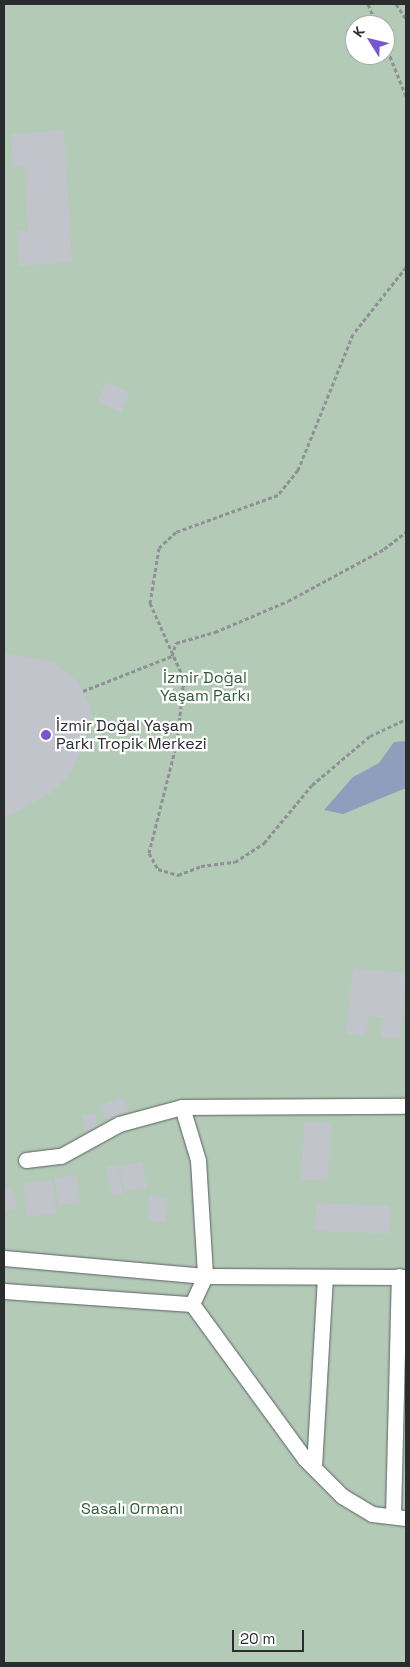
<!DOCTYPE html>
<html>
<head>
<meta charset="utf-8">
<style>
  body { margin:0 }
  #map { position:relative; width:410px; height:1667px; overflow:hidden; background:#e3e5ec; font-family:"Space Grotesk",sans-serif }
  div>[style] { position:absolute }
  .green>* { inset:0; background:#b2cab6 }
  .water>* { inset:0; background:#8f9ebd }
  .building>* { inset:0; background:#c1c4ca; transform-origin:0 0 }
  .path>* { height:3px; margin-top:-1.5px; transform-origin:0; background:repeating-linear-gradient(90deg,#8f9196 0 4px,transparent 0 6.5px) }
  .roads { filter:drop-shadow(0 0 1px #5d5f65) drop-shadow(0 0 1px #5d5f65) }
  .lane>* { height:15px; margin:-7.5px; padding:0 7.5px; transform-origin:7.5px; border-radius:7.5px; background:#fff }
  .dots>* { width:14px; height:14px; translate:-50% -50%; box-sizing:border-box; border:2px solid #fff; border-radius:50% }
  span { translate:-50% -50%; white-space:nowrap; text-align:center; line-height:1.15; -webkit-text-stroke:4.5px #fff; paint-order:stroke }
  .park-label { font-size:16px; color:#2f5d39 }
  .poi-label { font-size:16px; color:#2b2c2e }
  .left { translate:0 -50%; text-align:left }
  .frame { position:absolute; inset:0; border:5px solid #2b2c2e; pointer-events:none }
  .north { position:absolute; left:345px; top:15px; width:50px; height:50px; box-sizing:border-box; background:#fff; border:1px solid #aaabab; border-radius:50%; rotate:306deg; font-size:14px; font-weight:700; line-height:20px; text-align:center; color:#2b2c2e }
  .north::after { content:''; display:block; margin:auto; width:18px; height:22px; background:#7656cf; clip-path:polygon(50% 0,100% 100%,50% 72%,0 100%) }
  .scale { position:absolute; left:232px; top:1630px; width:72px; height:22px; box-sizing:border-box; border:2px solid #2b2c2e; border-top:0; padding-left:6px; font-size:15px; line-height:18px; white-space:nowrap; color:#2b2c2e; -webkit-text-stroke:4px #fff; paint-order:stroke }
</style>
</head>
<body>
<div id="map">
  <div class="green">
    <div style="clip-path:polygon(evenodd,4px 4px,406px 4px,406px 1663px,4px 1663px,4px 4px,355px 25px,385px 25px,385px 55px,355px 55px,355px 25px)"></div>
  </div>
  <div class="water">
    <div style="clip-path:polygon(406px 741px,406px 788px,343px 814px,324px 810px,353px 777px,379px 763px,394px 742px)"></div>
  </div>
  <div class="building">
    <div style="clip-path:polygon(64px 130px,72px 262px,19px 266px,17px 231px,28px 231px,25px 167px,13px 168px,11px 134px)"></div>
    <div style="left:106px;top:382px;width:26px;height:22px;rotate:23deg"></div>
    <div style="clip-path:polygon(4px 653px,54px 662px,77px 681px,90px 705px,92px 724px,72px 772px,51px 793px,4px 818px)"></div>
    <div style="clip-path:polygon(353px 968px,406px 973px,400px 1039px,381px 1037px,383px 1018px,368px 1016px,366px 1036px,346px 1034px)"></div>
    <div style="left:123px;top:1097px;width:15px;height:24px;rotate:70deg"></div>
    <div style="left:95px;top:1113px;width:16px;height:13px;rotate:79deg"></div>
    <div style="left:304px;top:1122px;width:26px;height:58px;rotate:2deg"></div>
    <div style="left:143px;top:1162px;width:26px;height:23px;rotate:81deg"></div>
    <div style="left:118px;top:1165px;width:29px;height:12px;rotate:80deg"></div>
    <div style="left:76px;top:1175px;width:28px;height:22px;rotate:82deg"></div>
    <div style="left:52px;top:1180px;width:34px;height:29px;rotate:83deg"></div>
    <div style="clip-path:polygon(13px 1187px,17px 1209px,4px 1211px,4px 1188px)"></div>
    <div style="left:149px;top:1196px;width:18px;height:25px;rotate:3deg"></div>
    <div style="left:316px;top:1203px;width:74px;height:28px;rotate:2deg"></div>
  </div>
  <div class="path">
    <div style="left:368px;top:4px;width:23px;rotate:67deg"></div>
    <div style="left:396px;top:4px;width:18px;rotate:56deg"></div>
    <div style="left:385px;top:44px;width:56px;rotate:68deg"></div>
    <div style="left:406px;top:267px;width:85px;rotate:128.3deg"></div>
    <div style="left:353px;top:334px;width:147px;rotate:112deg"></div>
    <div style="left:298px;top:470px;width:32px;rotate:129deg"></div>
    <div style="left:278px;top:495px;width:109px;rotate:160.1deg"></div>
    <div style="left:176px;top:532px;width:23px;rotate:137deg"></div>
    <div style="left:159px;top:548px;width:56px;rotate:99.3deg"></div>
    <div style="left:150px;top:603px;width:83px;rotate:65.9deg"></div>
    <div style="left:184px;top:679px;width:63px;rotate:96.3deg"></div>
    <div style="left:177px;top:742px;width:114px;rotate:104.2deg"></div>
    <div style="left:149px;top:853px;width:18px;rotate:61deg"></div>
    <div style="left:158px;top:869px;width:21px;rotate:17deg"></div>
    <div style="left:178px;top:875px;width:25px;rotate:-21deg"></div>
    <div style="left:201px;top:866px;width:34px;rotate:-7deg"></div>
    <div style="left:235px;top:862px;width:35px;rotate:-33deg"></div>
    <div style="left:264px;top:843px;width:75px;rotate:-50.4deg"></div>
    <div style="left:312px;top:785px;width:76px;rotate:-40.2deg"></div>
    <div style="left:370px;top:736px;width:40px;rotate:-25deg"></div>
    <div style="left:83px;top:691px;width:96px;rotate:-21.5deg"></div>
    <div style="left:172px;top:656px;width:14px;rotate:-73deg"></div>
    <div style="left:176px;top:643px;width:41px;rotate:-15.8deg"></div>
    <div style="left:215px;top:632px;width:79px;rotate:-23deg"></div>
    <div style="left:288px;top:601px;width:109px;rotate:-28.4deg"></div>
    <div style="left:384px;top:549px;width:28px;rotate:-38deg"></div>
  </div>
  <div class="roads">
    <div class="lane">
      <div style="left:182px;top:1107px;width:55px;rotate:73.2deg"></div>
      <div style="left:198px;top:1160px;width:116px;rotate:86.5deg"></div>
      <div style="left:205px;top:1276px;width:31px;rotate:115deg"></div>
      <div style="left:26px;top:1160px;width:35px;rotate:-7deg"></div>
      <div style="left:61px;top:1156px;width:66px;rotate:-28.9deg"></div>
      <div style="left:119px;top:1124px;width:65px;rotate:-15.1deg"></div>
      <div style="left:182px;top:1107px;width:224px;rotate:-0.3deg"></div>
      <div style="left:4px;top:1258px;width:202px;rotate:5.1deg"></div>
      <div style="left:205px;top:1276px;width:201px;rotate:0.3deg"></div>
      <div style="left:4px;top:1291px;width:188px;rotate:4deg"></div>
      <div style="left:192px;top:1304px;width:192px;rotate:53.9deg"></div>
      <div style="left:305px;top:1459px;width:52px;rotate:45deg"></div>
      <div style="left:342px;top:1496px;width:35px;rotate:31deg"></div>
      <div style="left:372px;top:1514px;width:34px;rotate:7deg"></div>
      <div style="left:314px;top:1467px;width:190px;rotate:-86.7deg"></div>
      <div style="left:393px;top:1516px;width:240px;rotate:-88.6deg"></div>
    </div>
  </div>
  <div class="dots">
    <div style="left:46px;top:735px;background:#7656cf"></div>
  </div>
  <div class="park-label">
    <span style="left:205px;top:687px">İzmir Doğal<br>Yaşam Parkı</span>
    <span style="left:132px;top:1509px">Sasalı Ormanı</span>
  </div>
  <div class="poi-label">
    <span class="left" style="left:56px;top:735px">İzmir Doğal Yaşam<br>Parkı Tropik Merkezi</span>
  </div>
  <div class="frame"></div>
  <div class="north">K</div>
  <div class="scale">20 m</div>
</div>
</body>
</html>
